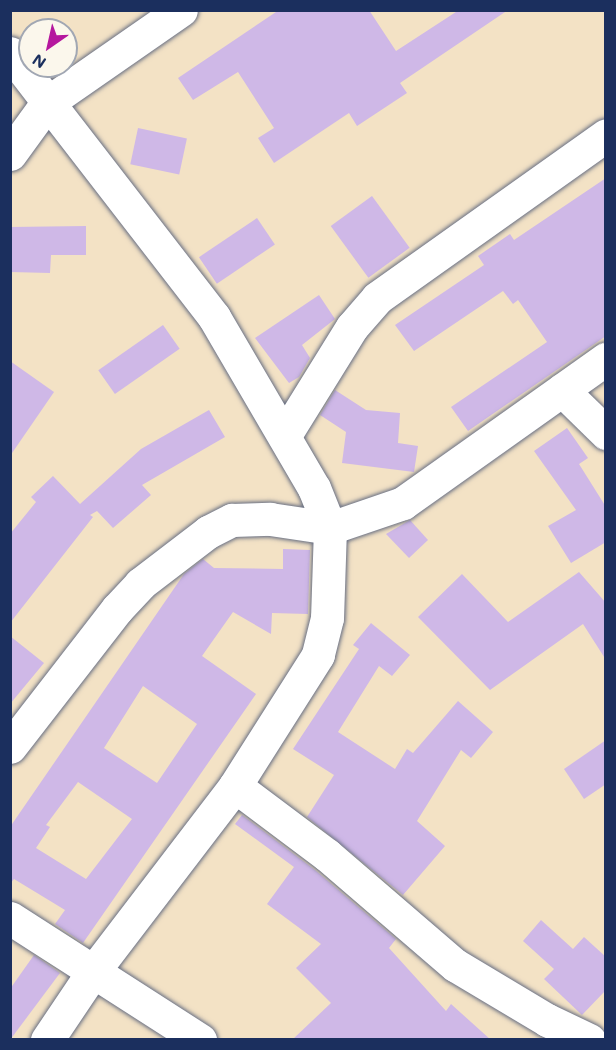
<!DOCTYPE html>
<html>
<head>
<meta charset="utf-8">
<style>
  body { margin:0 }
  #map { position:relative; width:616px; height:1050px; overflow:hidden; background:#f3e2c5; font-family:Mali,sans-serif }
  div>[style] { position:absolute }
  .building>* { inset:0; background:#cfb8e7; transform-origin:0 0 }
  .roads { filter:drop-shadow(0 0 2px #676e82) drop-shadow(0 0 2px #676e82) }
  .minor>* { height:33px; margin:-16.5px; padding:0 16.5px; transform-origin:16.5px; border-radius:16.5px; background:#fff }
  span { translate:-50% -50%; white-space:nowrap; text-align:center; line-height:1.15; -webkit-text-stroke:5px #fbf7ec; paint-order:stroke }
  .frame { position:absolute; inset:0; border:12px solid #1b2f5e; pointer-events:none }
  .north { position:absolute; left:18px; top:18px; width:60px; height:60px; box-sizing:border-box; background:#fbf7ec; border:2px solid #a1a7b3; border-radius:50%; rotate:214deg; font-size:16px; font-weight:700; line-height:24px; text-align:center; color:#1b2f5e }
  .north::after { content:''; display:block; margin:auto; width:21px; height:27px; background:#b5179e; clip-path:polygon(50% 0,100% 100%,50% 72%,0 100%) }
</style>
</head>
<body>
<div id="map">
  <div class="building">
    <div style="clip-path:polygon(279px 10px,369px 10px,396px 51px,459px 10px,508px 10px,400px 83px,407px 93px,357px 126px,349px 113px,274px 163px,258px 138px,274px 128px,238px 72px,193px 100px,178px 78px)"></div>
    <div style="left:138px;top:128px;width:50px;height:37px;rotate:12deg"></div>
    <div style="clip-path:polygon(606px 178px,606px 336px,468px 431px,451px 407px,547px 342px,518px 300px,513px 304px,503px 291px,414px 351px,395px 325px,484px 265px,478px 256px,510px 234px,514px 240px)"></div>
    <div style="left:372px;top:196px;width:64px;height:51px;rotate:54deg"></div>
    <div style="left:257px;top:218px;width:32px;height:70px;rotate:56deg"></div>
    <div style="clip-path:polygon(86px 226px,86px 255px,51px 255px,50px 273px,10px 272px,10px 227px)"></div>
    <div style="clip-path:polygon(319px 295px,335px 319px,302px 345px,310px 358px,299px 377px,289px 383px,255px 338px)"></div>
    <div style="left:163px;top:325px;width:29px;height:79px;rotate:55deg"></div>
    <div style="clip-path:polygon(10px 361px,54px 392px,10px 456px)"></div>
    <div style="clip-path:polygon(335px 390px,366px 410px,400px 413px,398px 443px,418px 446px,414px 472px,342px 463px,346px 432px,320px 415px)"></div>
    <div style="clip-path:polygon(209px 410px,225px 437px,142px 485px,151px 495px,113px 528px,97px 511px,90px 515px,93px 517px,10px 623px,10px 534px,36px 502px,31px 497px,53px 476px,80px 504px,141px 449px)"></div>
    <div style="clip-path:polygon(567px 428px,588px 458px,579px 464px,606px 507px,606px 542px,571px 563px,548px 526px,576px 510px,534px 451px)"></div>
    <div style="clip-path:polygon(410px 520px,428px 540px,409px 558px,386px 534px)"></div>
    <div style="clip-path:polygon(evenodd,283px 549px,310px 550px,308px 614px,272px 613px,271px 634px,233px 612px,202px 656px,256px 694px,83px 943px,55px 924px,65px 910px,14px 879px,10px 884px,10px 827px,184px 574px,203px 559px,214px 568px,283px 569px,283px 549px,143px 686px,197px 724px,157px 783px,104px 748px,143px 686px,283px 549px,78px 782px,132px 819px,86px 879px,36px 848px,50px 827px,46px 825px,78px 782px)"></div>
    <div style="clip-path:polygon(579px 572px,606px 603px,606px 660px,583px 624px,490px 690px,418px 617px,462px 574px,508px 622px)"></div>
    <div style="clip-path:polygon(371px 623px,410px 655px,392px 676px,379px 666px,338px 732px,395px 769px,407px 749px,413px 753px,458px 701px,493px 732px,471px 758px,461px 750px,417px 821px,445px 846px,403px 895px,307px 817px,334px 775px,293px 749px,359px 649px,353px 645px)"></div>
    <div style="clip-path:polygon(10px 636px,44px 663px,10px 704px)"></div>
    <div style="clip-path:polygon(606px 740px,606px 784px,584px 799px,564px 769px)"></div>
    <div style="clip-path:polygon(242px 815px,315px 870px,396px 939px,389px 948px,446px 1011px,451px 1004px,491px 1040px,292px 1040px,331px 1003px,296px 968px,321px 944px,267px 904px,294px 867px,235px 824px)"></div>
    <div style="clip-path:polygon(541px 920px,573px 949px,584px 937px,606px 957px,606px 990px,582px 1015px,544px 979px,554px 969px,523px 941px)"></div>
    <div style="clip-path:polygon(34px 955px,60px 973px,10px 1040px,10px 989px)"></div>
  </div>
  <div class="roads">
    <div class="minor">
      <div style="left:10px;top:53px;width:334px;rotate:52.3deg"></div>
      <div style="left:214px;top:317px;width:198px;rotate:59.7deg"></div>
      <div style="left:314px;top:488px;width:43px;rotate:68.2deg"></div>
      <div style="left:330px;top:528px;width:90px;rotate:91.9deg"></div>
      <div style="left:327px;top:618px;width:38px;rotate:104deg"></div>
      <div style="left:318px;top:655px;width:155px;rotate:122.4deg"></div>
      <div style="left:235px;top:786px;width:235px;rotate:127.4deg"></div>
      <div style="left:92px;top:973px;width:81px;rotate:123.9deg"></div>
      <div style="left:10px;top:154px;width:63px;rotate:-54deg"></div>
      <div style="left:47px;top:103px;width:163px;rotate:-34.8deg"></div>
      <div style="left:562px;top:390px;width:62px;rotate:44.3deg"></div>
      <div style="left:285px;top:435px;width:127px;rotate:-58.2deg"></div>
      <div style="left:352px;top:327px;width:38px;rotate:-49deg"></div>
      <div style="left:377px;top:298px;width:281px;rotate:-35.4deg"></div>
      <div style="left:10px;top:747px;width:175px;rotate:-52.2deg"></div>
      <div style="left:117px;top:609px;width:34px;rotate:-47deg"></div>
      <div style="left:140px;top:584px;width:86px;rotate:-37.4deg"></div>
      <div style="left:208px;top:532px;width:27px;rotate:-27deg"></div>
      <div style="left:232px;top:520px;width:38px;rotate:-2deg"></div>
      <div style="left:270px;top:519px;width:61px;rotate:8.5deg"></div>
      <div style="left:330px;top:528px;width:77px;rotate:-18.9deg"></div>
      <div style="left:403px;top:503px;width:249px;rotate:-35.4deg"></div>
      <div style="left:235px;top:786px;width:115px;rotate:36.9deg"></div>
      <div style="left:327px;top:855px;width:169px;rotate:40.7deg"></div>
      <div style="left:455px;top:965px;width:107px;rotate:30.9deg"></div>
      <div style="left:547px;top:1020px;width:47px;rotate:25.5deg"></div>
      <div style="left:10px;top:918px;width:226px;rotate:32.7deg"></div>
    </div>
  </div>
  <div class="frame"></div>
  <div class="north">N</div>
</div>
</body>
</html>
